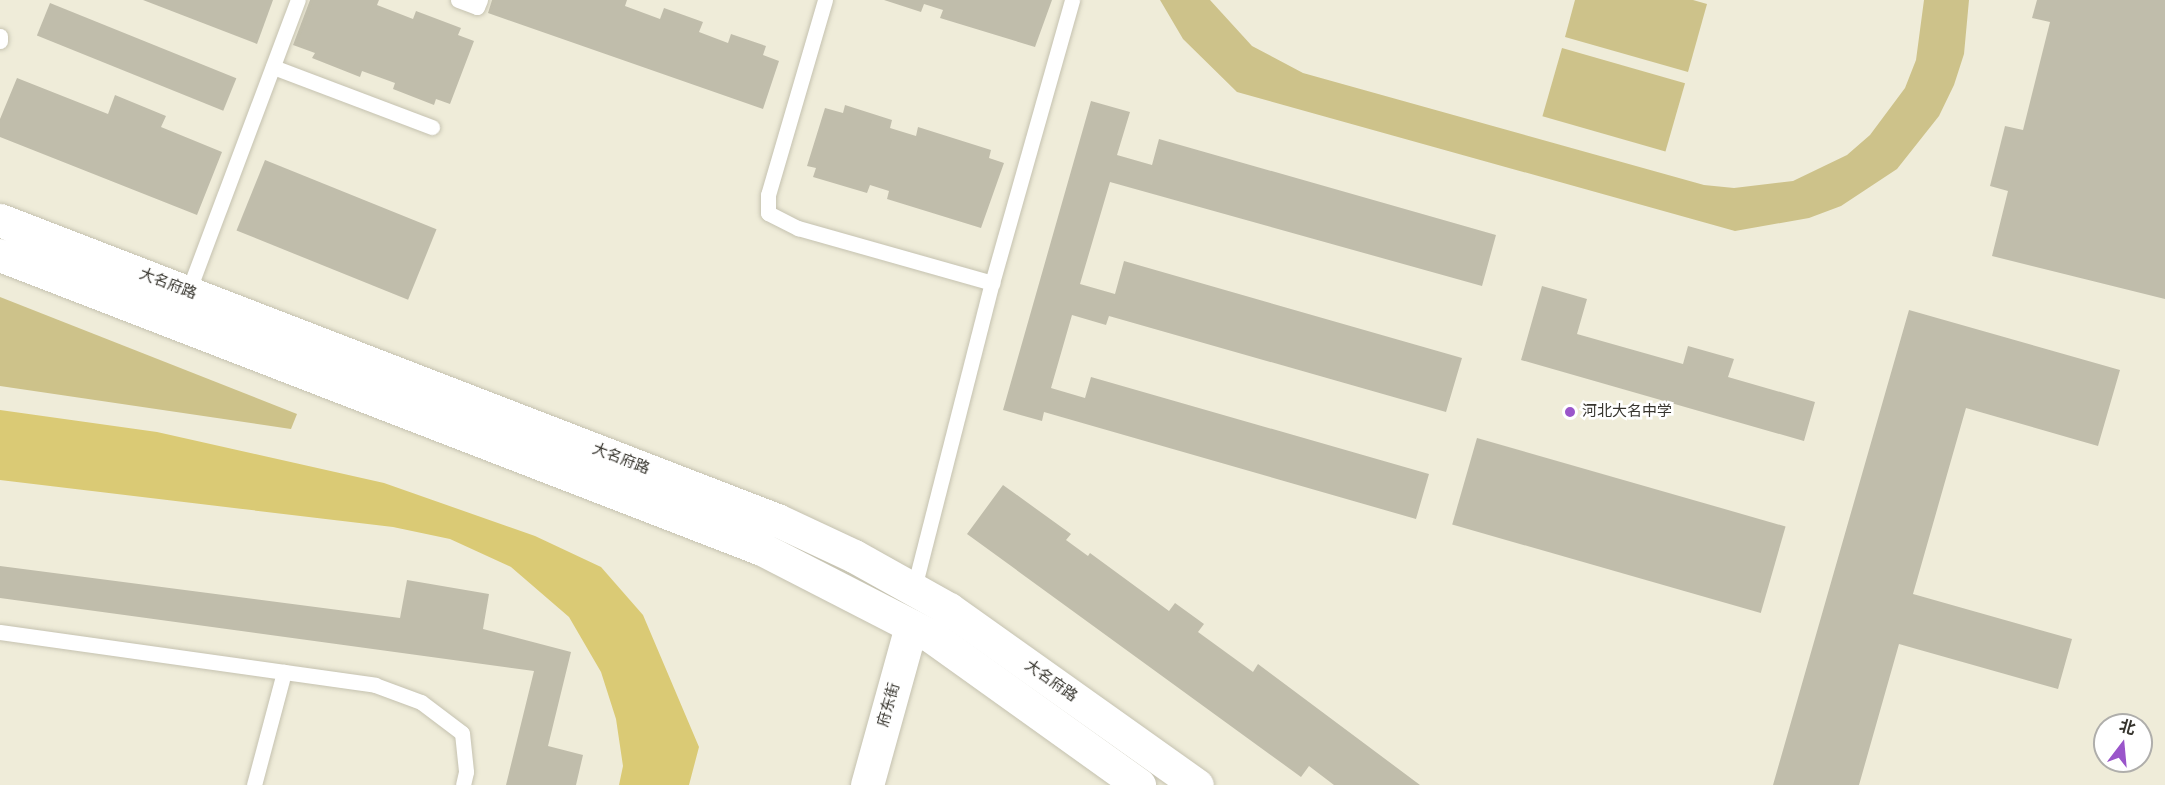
<!DOCTYPE html>
<html>
<head>
<meta charset="utf-8">
<style>
  body { margin:0 }
  #map { position:relative; width:2165px; height:785px; overflow:hidden; background:#efecd9; font-family:"Varela Round","Noto Sans SC",sans-serif }
  div>[style] { position:absolute }
  .green>* { inset:0; background:#cdc28a; transform-origin:0 0 }
  .water>* { inset:0; background:#daca75 }
  .building>* { inset:0; background:#c0bdab; transform-origin:0 0 }
  .roads { filter:drop-shadow(0 0 2px #c5c2b0) drop-shadow(0 0 2px #c5c2b0) }
  .service>* { height:15px; margin:-7.5px; padding:0 7.5px; transform-origin:7.5px; border-radius:7.5px; background:#fff }
  .tertiary>* { height:33px; margin:-16.5px; padding:0 16.5px; transform-origin:16.5px; border-radius:16.5px; background:#fff }
  .dots>* { width:16px; height:16px; translate:-50% -50%; box-sizing:border-box; border:3px solid #fff; border-radius:50% }
  span { translate:-50% -50%; white-space:nowrap; text-align:center; line-height:1.15; -webkit-text-stroke:5px #fff; paint-order:stroke }
  .street-label { font-size:15px; color:#37352e }
  .poi-label { font-size:15px; color:#37352e }
  .left { translate:0 -50%; text-align:left }
  .north { position:absolute; left:2093px; top:713px; width:60px; height:60px; box-sizing:border-box; background:#fff; border:2px solid #afaeab; border-radius:50%; rotate:16deg; font-size:16px; font-weight:700; line-height:24px; text-align:center; color:#37352e }
  .north::after { content:''; display:block; margin:auto; width:21px; height:27px; background:#9a55ca; clip-path:polygon(50% 0,100% 100%,50% 72%,0 100%) }
</style>
</head>
<body>
<div id="map">
  <div class="green">
    <div style="clip-path:polygon(1160px 0,1210px 0,1252px 46px,1303px 73px,1704px 185px,1734px 188px,1793px 181px,1847px 155px,1870px 135px,1905px 88px,1916px 60px,1924px 0,1969px 0,1964px 54px,1954px 85px,1939px 116px,1897px 169px,1841px 206px,1809px 218px,1735px 231px,1237px 92px,1183px 39px)"></div>
    <div style="clip-path:polygon(1575px 0,1693px 0,1707px 4px,1688px 72px,1565px 37px)"></div>
    <div style="left:1562px;top:48px;width:128px;height:71px;rotate:16deg"></div>
    <div style="clip-path:polygon(0 297px,297px 414px,291px 429px,0 386px)"></div>
  </div>
  <div class="water">
    <div style="clip-path:polygon(0 410px,157px 432px,384px 483px,535px 536px,601px 567px,643px 615px,699px 747px,689px 785px,619px 785px,623px 766px,616px 719px,601px 672px,569px 617px,511px 567px,450px 539px,393px 527px,0 480px)"></div>
  </div>
  <div class="building">
    <div style="clip-path:polygon(143px 0,273px 0,257px 44px)"></div>
    <div style="clip-path:polygon(310px 0,379px 0,377px 5px,413px 19px,416px 11px,461px 28px,458px 35px,474px 41px,450px 104px,436px 99px,434px 105px,393px 89px,395px 83px,362px 71px,360px 77px,312px 58px,315px 53px,293px 45px)"></div>
    <div style="clip-path:polygon(492px 0,627px 0,625px 6px,660px 19px,664px 8px,703px 22px,699px 32px,728px 43px,731px 34px,766px 46px,763px 55px,779px 61px,763px 109px,488px 13px)"></div>
    <div style="clip-path:polygon(884px 0,1052px 0,1035px 47px,940px 18px,943px 10px,924px 4px,921px 12px)"></div>
    <div style="clip-path:polygon(2037px 0,2165px 0,2165px 299px,1992px 256px,2008px 191px,1990px 186px,2005px 126px,2023px 130px,2050px 22px,2032px 18px)"></div>
    <div style="left:50px;top:3px;width:201px;height:35px;rotate:22deg"></div>
    <div style="clip-path:polygon(17px 78px,108px 114px,115px 95px,166px 116px,161px 127px,222px 152px,197px 215px,0 137px,0 119px)"></div>
    <div style="clip-path:polygon(1091px 101px,1130px 112px,1117px 155px,1152px 165px,1159px 139px,1496px 235px,1482px 286px,1110px 182px,1080px 284px,1115px 294px,1124px 261px,1462px 358px,1446px 412px,1109px 316px,1106px 325px,1072px 315px,1051px 388px,1085px 398px,1091px 377px,1429px 474px,1416px 519px,1044px 412px,1042px 421px,1003px 410px)"></div>
    <div style="clip-path:polygon(845px 105px,892px 120px,890px 128px,916px 136px,918px 127px,991px 150px,989px 158px,1004px 163px,981px 228px,887px 199px,889px 191px,870px 185px,867px 193px,813px 177px,816px 168px,807px 166px,825px 108px,843px 113px)"></div>
    <div style="left:265px;top:160px;width:185px;height:76px;rotate:22deg"></div>
    <div style="clip-path:polygon(1542px 286px,1587px 299px,1577px 334px,1683px 364px,1688px 346px,1734px 359px,1728px 377px,1815px 402px,1804px 441px,1521px 360px)"></div>
    <div style="clip-path:polygon(1909px 310px,2120px 370px,2098px 446px,1966px 408px,1913px 594px,2072px 639px,2058px 689px,1899px 644px,1859px 785px,1773px 785px)"></div>
    <div style="left:1477px;top:438px;width:321px;height:90px;rotate:16deg"></div>
    <div style="clip-path:polygon(1003px 485px,1071px 534px,1066px 540px,1088px 556px,1090px 553px,1169px 611px,1175px 603px,1204px 624px,1198px 632px,1253px 672px,1258px 664px,1420px 785px,1334px 785px,1309px 766px,1301px 777px,967px 534px)"></div>
    <div style="clip-path:polygon(0 566px,400px 618px,407px 580px,489px 594px,483px 629px,571px 652px,548px 746px,583px 755px,576px 785px,506px 785px,534px 671px,0 598px)"></div>
  </div>
  <div class="roads">
    <div class="service">
      <div style="left:458px;top:0;width:20px;rotate:20deg"></div>
      <div style="left:477px;top:7px;width:8px;rotate:-67deg"></div>
      <div style="left:825px;top:0;width:203px;rotate:106.3deg"></div>
      <div style="left:768px;top:195px;width:18px;rotate:90deg"></div>
      <div style="left:768px;top:213px;width:34px;rotate:27deg"></div>
      <div style="left:798px;top:228px;width:202px;rotate:15.8deg"></div>
      <div style="left:0;top:36px;width:5px;rotate:90deg"></div>
      <div style="left:273px;top:67px;width:170px;rotate:20.7deg"></div>
      <div style="left:188px;top:292px;width:312px;rotate:-69.4deg"></div>
      <div style="left:914px;top:588px;width:315px;rotate:-75.7deg"></div>
      <div style="left:992px;top:283px;width:294px;rotate:-74.2deg"></div>
      <div style="left:0;top:632px;width:379px;rotate:8deg"></div>
      <div style="left:375px;top:685px;width:49px;rotate:20.3deg"></div>
      <div style="left:421px;top:702px;width:51px;rotate:37.1deg"></div>
      <div style="left:462px;top:733px;width:39px;rotate:84deg"></div>
      <div style="left:466px;top:772px;width:13px;rotate:103deg"></div>
      <div style="left:254px;top:785px;width:117px;rotate:-75.1deg"></div>
    </div>
    <div class="tertiary">
      <div style="left:0;top:220px;width:833px;rotate:21.11deg"></div>
      <div style="left:777px;top:520px;width:85px;rotate:25.1deg"></div>
      <div style="left:854px;top:556px;width:109px;rotate:29.2deg"></div>
      <div style="left:949px;top:609px;width:304px;rotate:35.4deg"></div>
      <div style="left:0;top:255px;width:819px;rotate:21.11deg"></div>
      <div style="left:764px;top:550px;width:188px;rotate:27.2deg"></div>
      <div style="left:931px;top:636px;width:256px;rotate:35.6deg"></div>
      <div style="left:867px;top:785px;width:165px;rotate:-74.5deg"></div>
    </div>
  </div>
  <div class="dots">
    <div style="left:1570px;top:412px;background:#9a55ca"></div>
  </div>
  <div class="street-label">
    <span style="left:168px;top:284px;rotate:21deg">大名府路</span>
    <span style="left:621px;top:459px;rotate:21deg">大名府路</span>
    <span style="left:1051px;top:681px;rotate:35deg">大名府路</span>
    <span style="left:889px;top:705px;rotate:-74deg">府东街</span>
  </div>
  <div class="poi-label">
    <span class="left" style="left:1582px;top:412px">河北大名中学</span>
  </div>
  <div class="north">北</div>
</div>
</body>
</html>
